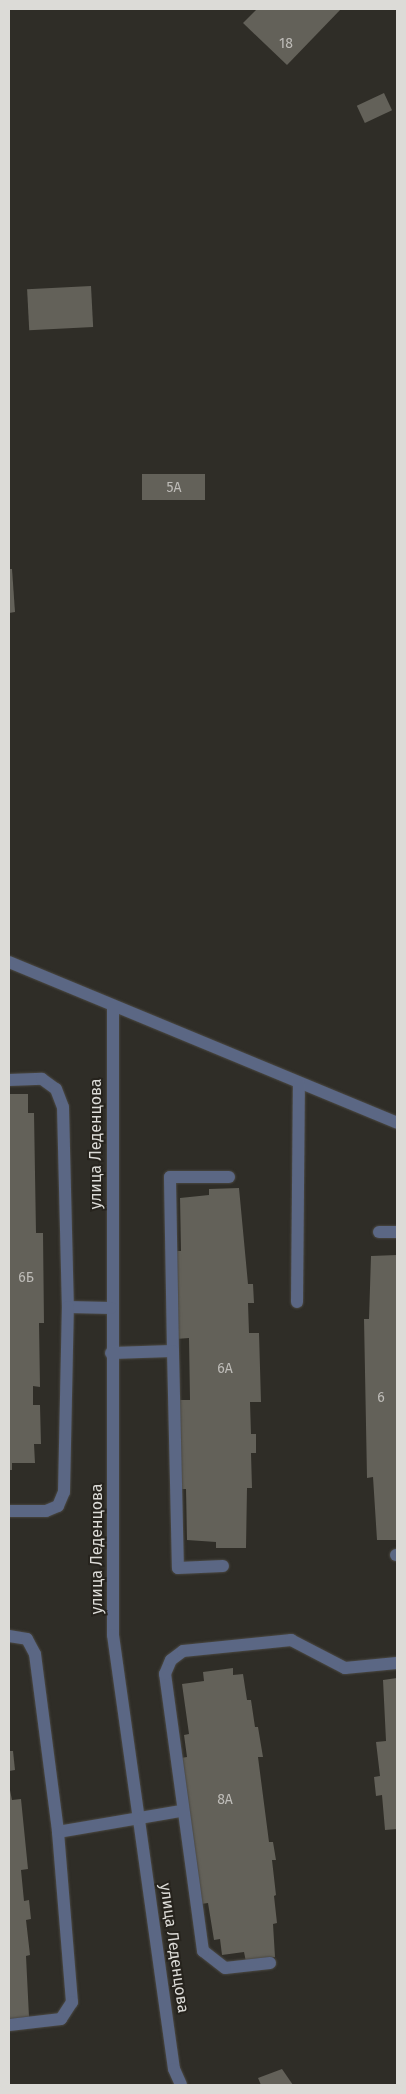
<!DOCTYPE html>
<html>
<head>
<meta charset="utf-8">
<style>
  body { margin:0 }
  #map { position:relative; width:406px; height:2094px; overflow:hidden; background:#2f2d27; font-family:"Fira Sans",sans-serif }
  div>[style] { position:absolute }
  .building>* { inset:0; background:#636159; transform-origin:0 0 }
  .roads { filter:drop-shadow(0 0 1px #4b4943) drop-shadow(0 0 1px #4b4943) }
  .minor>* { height:12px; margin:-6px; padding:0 6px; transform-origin:6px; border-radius:6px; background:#5b6784 }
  span { translate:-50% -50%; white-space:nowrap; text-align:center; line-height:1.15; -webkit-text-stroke:4px #26231d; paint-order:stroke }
  .number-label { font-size:14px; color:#bebcb8 }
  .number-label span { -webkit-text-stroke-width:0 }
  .street-label { font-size:16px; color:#dcdbd7 }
  .frame { position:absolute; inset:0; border:10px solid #dcdbd7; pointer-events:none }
</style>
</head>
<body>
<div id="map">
  <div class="building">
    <div style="clip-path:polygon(257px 9px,341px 9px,287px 65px,243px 23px)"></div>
    <div style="left:384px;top:93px;width:19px;height:30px;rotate:65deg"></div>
    <div style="left:91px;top:286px;width:41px;height:64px;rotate:87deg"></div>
    <div style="left:205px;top:474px;width:26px;height:63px;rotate:90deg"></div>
    <div style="clip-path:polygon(9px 569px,12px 569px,15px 612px,9px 613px)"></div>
    <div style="clip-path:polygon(9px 1094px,28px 1094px,28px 1113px,34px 1113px,36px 1233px,43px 1233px,44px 1323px,39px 1323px,40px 1387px,33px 1386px,33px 1405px,40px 1405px,41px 1444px,34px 1444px,35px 1463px,12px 1463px,12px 1470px,9px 1470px)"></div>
    <div style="clip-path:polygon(239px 1188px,248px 1284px,253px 1284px,254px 1303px,248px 1303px,249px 1333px,259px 1333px,261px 1402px,250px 1402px,251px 1434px,256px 1434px,256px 1453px,251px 1453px,252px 1488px,247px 1488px,246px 1548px,216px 1548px,216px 1542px,187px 1540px,186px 1489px,179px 1489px,177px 1400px,190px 1400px,189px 1338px,176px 1339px,175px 1251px,181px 1251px,180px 1198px,209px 1195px,209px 1189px)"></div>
    <div style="clip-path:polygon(397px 1255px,397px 1540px,377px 1540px,373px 1477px,367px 1478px,364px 1319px,369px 1319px,371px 1256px)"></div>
    <div style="clip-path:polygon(233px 1668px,233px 1675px,243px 1674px,247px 1700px,251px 1700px,255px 1727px,258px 1727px,263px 1757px,258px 1757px,269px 1842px,273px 1842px,276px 1860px,272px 1860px,276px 1895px,274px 1896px,277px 1923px,273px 1924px,275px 1957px,246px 1962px,244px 1952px,222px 1955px,220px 1939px,214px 1940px,208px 1903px,201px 1904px,181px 1758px,187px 1757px,184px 1735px,189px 1734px,182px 1684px,204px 1681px,203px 1672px)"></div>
    <div style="clip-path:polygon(397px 1678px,397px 1829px,385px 1830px,382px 1795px,376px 1796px,374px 1777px,380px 1776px,376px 1742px,386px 1741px,383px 1680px)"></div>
    <div style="clip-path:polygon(9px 1751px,13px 1751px,15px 1770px,9px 1771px)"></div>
    <div style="clip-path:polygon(9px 1785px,12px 1800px,21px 1799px,28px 1869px,21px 1870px,24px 1901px,29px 1900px,31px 1919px,26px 1920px,30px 1955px,26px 1956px,29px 2017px,9px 2019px)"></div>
    <div style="clip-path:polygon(282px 2069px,293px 2085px,261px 2085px,258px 2078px)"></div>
  </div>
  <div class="roads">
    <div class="minor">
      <div style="left:9px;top:962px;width:420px;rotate:22.5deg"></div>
      <div style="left:113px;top:1007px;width:628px;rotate:90deg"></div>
      <div style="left:113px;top:1635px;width:438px;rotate:82deg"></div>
      <div style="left:174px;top:2069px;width:17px;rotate:66deg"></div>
      <div style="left:9px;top:1080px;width:33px;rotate:-2deg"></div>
      <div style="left:42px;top:1079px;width:17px;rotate:36deg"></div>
      <div style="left:56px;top:1089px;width:19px;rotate:69deg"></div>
      <div style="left:63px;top:1107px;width:200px;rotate:88.6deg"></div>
      <div style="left:68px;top:1307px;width:43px;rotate:1.3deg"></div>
      <div style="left:379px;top:1232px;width:18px"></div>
      <div style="left:297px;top:1302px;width:219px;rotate:-89.5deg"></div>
      <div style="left:173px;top:1351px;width:174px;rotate:-91deg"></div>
      <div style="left:170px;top:1177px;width:59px"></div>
      <div style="left:111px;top:1353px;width:62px;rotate:-1.8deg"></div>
      <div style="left:173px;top:1351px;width:217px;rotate:88.7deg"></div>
      <div style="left:178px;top:1568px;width:45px;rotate:-2.5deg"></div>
      <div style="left:9px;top:1511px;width:37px"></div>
      <div style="left:46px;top:1511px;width:13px;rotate:-23deg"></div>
      <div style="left:58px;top:1506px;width:15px;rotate:-67deg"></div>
      <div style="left:64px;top:1492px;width:185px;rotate:-88.8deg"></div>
      <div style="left:396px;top:1555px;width:1px"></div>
      <div style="left:9px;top:1636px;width:18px;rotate:9deg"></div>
      <div style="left:27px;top:1639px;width:17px;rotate:62deg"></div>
      <div style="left:35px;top:1654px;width:179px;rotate:82.6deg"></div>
      <div style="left:58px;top:1832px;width:171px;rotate:85.3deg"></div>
      <div style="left:72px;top:2002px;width:20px;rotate:123deg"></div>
      <div style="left:61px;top:2019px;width:52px;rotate:173.4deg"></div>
      <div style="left:58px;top:1832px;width:125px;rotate:-9.7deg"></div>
      <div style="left:270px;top:1963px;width:45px;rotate:173.7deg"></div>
      <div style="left:225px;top:1968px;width:28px;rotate:-142deg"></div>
      <div style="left:203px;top:1951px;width:280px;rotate:-97.8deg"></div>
      <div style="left:165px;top:1674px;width:15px;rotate:-67deg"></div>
      <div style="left:171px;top:1660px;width:15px;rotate:-37deg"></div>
      <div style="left:183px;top:1651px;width:109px;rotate:-5.8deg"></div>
      <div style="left:291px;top:1640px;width:61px;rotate:27.4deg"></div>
      <div style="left:345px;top:1668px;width:52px;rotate:-5.5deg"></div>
    </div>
  </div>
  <div class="number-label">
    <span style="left:286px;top:44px">18</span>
    <span style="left:174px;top:488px">5А</span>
    <span style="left:26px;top:1278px">6Б</span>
    <span style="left:225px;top:1369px">6А</span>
    <span style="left:381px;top:1398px">6</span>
    <span style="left:225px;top:1800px">8А</span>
  </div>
  <div class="street-label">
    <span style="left:96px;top:1144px;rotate:-90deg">улица Леденцова</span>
    <span style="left:97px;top:1549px;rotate:-90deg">улица Леденцова</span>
    <span style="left:174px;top:1948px;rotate:82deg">улица Леденцова</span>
  </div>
  <div class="frame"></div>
</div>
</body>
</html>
